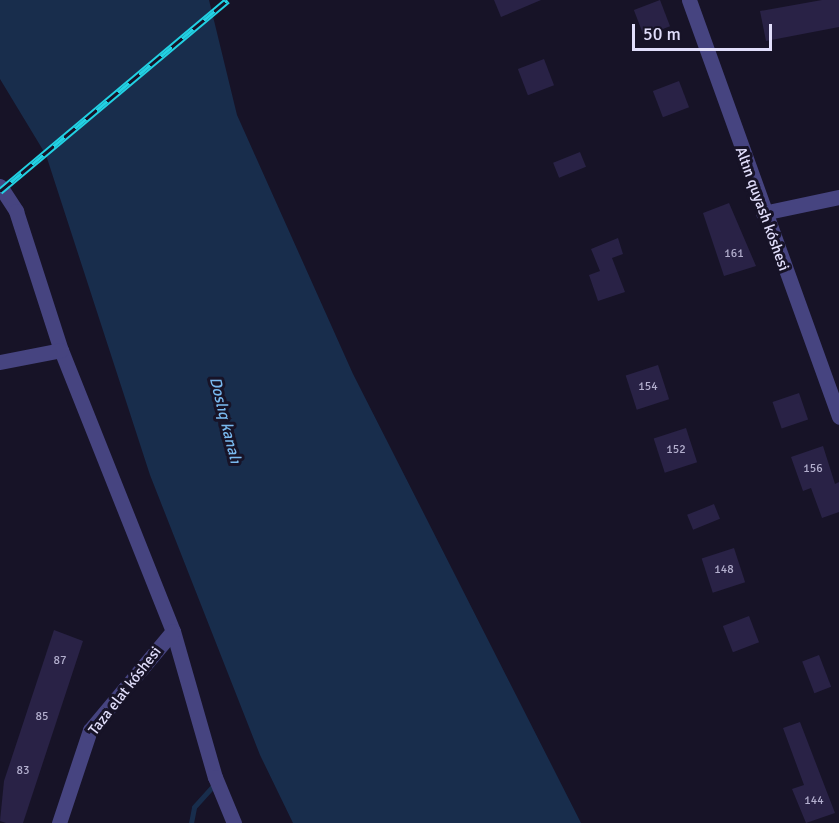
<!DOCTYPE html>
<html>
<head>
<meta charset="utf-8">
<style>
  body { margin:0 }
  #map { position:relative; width:839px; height:823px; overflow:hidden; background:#171327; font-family:Signika,sans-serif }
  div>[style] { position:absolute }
  .water>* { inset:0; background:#182d4c }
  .stream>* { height:5px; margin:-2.5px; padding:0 2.5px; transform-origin:2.5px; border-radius:2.5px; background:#182d4c }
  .building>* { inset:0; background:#292246; transform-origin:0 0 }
  .minor>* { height:15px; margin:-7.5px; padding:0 7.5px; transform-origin:7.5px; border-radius:7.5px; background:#464480 }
  .rail>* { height:7px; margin-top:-3.5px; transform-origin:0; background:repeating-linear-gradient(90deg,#171327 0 14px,#22d1e3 0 28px); box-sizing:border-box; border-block:2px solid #22d1e3 }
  span { translate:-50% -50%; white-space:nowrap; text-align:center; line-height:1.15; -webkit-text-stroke:6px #171327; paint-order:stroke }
  .number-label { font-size:12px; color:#b3afce }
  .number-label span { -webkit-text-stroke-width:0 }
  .street-label { font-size:15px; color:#e1defb }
  .water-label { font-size:16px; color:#79b8ee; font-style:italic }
  .scale { position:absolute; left:632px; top:24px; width:140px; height:27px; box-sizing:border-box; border:3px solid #e1defb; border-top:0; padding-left:8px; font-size:18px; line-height:21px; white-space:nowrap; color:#e1defb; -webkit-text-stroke:4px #171327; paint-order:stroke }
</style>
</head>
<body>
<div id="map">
  <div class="water">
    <div style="clip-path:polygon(0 0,209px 0,237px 115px,353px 374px,581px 823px,293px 823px,260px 755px,150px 475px,46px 155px,0 79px)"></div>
  </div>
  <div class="stream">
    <div style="left:191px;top:823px;width:16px;rotate:-79deg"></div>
    <div style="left:194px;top:807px;width:31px;rotate:-48deg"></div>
  </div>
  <div class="building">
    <div style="clip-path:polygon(494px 0,541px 0,501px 17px)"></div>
    <div style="left:660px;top:0;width:28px;height:28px;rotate:69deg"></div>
    <div style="clip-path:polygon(822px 0,839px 0,839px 27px,766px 41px,760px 11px)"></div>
    <div style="left:544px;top:59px;width:28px;height:28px;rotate:69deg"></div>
    <div style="left:679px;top:81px;width:28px;height:28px;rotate:69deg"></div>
    <div style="left:580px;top:152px;width:16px;height:29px;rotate:68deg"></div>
    <div style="clip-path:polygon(729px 203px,756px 266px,724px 276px,703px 213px)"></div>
    <div style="clip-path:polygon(618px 238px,623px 254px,612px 258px,625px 292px,598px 301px,589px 275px,600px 271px,591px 249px)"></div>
    <div style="left:658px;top:365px;width:36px;height:34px;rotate:72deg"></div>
    <div style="left:799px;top:393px;width:28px;height:28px;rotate:71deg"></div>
    <div style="left:686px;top:428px;width:36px;height:34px;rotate:72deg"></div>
    <div style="clip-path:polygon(823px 446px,835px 484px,839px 482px,839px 512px,822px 518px,811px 488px,803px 491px,791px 457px)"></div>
    <div style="left:714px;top:504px;width:16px;height:29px;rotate:68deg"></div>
    <div style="left:734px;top:548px;width:36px;height:34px;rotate:72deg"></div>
    <div style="left:749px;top:616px;width:28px;height:28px;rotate:69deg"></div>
    <div style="clip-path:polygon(54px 630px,83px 641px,23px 823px,6px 823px,0 821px,4px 781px)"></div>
    <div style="left:819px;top:655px;width:34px;height:18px;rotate:69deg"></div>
    <div style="clip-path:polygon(800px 722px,835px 813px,806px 823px,792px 789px,804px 785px,783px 728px)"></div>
  </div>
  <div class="minor">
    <div style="left:689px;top:0;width:443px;rotate:70.2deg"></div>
    <div style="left:0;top:186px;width:30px;rotate:57deg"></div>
    <div style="left:16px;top:211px;width:146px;rotate:72.1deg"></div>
    <div style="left:61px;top:350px;width:302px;rotate:68.3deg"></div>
    <div style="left:173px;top:631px;width:152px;rotate:74deg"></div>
    <div style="left:215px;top:777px;width:50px;rotate:67.6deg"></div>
    <div style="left:763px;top:213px;width:78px;rotate:-11.9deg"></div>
    <div style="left:0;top:362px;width:62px;rotate:-11.1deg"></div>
    <div style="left:59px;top:823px;width:98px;rotate:-71.6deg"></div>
    <div style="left:90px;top:730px;width:129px;rotate:-50deg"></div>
  </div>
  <div class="rail">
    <div style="left:0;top:191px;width:297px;rotate:-40deg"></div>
  </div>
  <div class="number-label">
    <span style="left:734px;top:254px">161</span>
    <span style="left:648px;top:387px">154</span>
    <span style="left:676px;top:450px">152</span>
    <span style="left:813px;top:469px">156</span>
    <span style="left:724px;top:570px">148</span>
    <span style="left:60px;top:661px">87</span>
    <span style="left:42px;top:717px">85</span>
    <span style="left:23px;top:771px">83</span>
    <span style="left:814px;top:801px">144</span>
  </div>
  <div class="street-label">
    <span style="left:762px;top:209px;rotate:70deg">Altın quyash kóshesi</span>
    <span style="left:125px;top:691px;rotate:-52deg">Taza elat kóshesi</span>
  </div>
  <div class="water-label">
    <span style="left:225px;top:420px;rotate:76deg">Doslıq kanalı</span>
  </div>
  <div class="scale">50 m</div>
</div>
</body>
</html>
